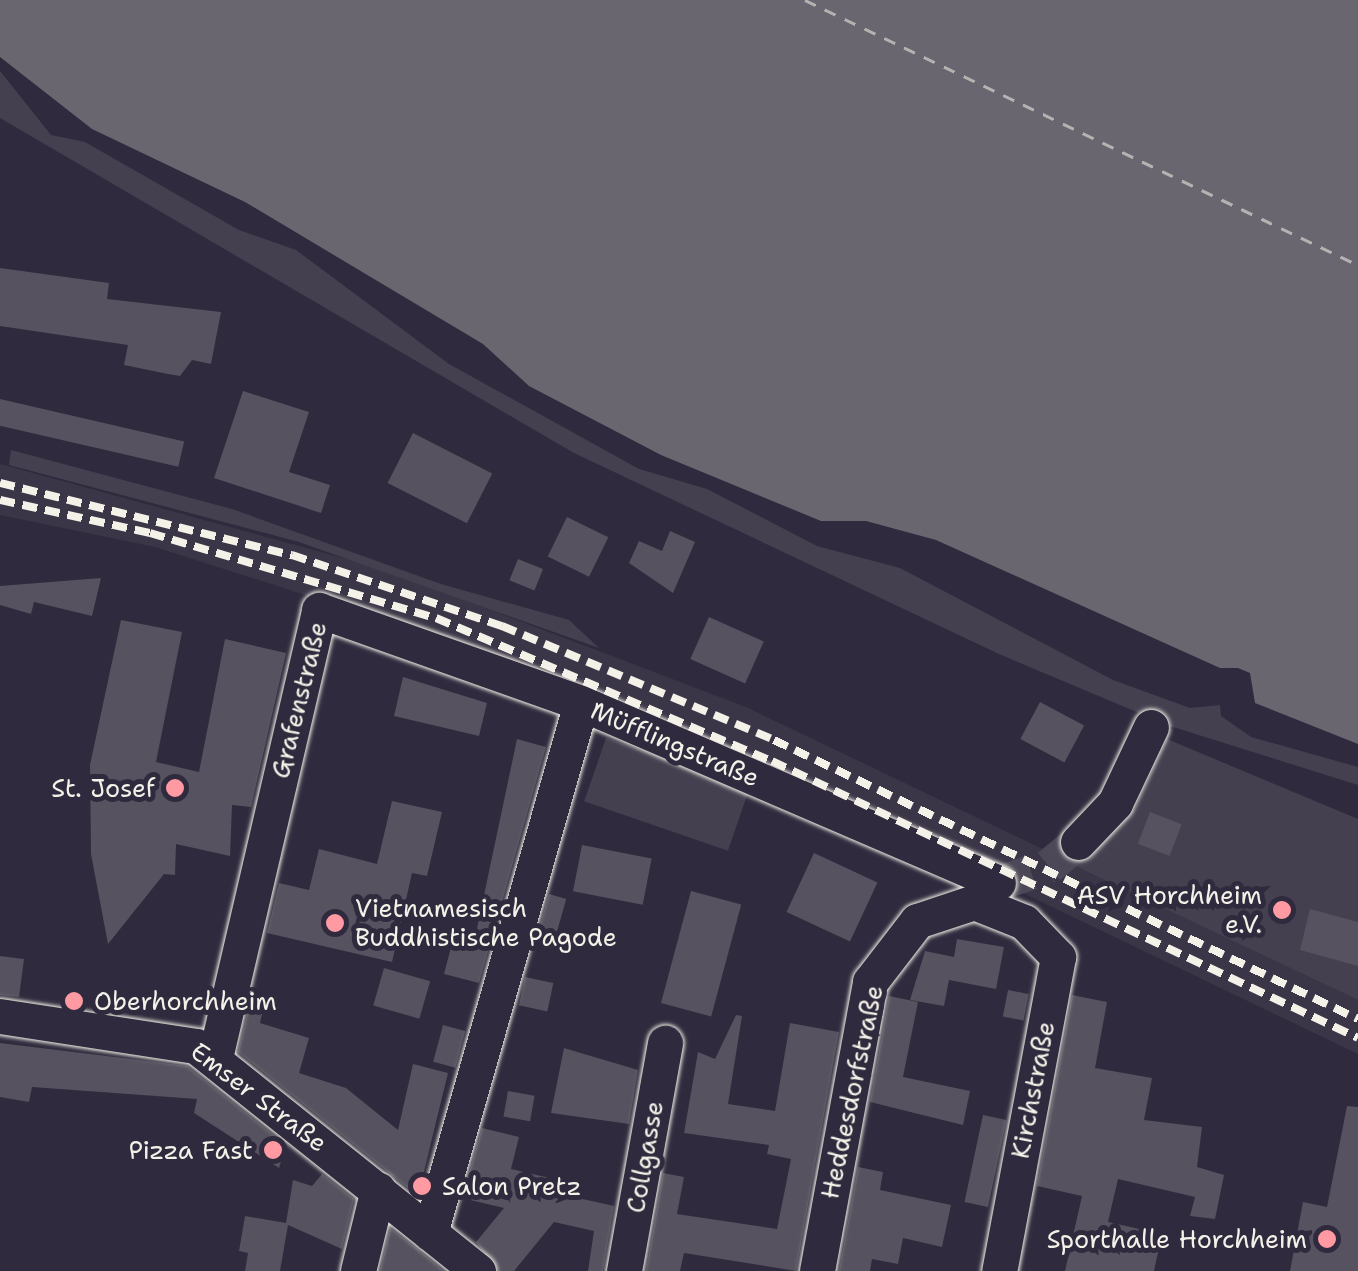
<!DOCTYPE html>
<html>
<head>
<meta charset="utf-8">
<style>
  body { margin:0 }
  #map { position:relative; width:1358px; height:1271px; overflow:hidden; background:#2f2a3d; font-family:"Shantell Sans",sans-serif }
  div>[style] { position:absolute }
  .built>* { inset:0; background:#3b3647 }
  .green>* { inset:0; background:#454050; transform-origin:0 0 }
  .water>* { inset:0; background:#6a6670 }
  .ferry>* { height:2.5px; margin-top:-1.25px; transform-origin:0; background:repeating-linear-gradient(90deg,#b6b2b2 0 12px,transparent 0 22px) }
  .building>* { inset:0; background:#56525f; transform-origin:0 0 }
  .street-tunnel>* { height:35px; margin-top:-17.5px; transform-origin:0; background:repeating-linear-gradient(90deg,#4d4857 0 35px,transparent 0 53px) }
  .roads { filter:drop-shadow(0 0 2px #f4f1e8) drop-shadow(0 0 2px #f4f1e8) }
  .street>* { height:35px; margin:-17.5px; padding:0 17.5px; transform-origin:17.5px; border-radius:17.5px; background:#2f2a3d }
  .rail>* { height:8px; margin-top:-4px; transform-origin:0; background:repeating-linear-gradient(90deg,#f4f1e8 0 15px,transparent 0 23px) }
  .dots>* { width:28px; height:28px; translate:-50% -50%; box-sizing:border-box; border:5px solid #2f2a3d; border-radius:50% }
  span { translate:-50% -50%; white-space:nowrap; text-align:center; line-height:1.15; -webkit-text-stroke:10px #2f2a3d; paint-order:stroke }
  .street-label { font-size:25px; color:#f4f1e8 }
  .poi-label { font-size:25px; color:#f4f1e8 }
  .right { translate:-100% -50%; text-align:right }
  .left { translate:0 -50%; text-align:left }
</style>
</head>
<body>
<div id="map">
  <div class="built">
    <div style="clip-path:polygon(0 464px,383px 569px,746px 707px,1358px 1000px,1358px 1054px,1019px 891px,400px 625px,155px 547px,0 515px)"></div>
  </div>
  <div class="green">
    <div style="clip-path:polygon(0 71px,51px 135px,85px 142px,239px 230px,296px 250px,449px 364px,639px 469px,707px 489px,817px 546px,900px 568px,1113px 680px,1190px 708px,1220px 705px,1221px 716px,1251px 737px,1358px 767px,1358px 785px,1170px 726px,999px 654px,574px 453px,0 118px)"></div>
    <div style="clip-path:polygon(11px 450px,232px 509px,441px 584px,569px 620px,599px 648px,299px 542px,9px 465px)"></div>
    <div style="left:606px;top:738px;width:152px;height:67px;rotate:19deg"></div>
    <div style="clip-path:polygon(1167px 739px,1358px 819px,1358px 1000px,1065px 861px,1135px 809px)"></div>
  </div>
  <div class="water">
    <div style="clip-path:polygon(0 0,1358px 0,1358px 744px,1255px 703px,1250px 673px,1238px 668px,1220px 668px,936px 540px,866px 521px,821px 521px,661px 455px,529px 386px,483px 344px,245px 202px,92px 129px,0 57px)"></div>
  </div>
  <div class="ferry">
    <div style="left:805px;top:0;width:613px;rotate:25.6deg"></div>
  </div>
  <div class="building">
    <div style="clip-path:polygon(0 268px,109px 283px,107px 299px,221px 312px,211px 364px,192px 360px,180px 376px,168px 374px,124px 365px,128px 345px,0 326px)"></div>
    <div style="clip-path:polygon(243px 391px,309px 412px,289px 472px,330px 485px,321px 513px,214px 478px)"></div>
    <div style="left:0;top:399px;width:189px;height:26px;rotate:13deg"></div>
    <div style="left:413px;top:433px;width:89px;height:56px;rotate:27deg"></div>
    <div style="left:567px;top:517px;width:46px;height:44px;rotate:26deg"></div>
    <div style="clip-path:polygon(670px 531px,695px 542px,673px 593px,629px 563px,639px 541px,662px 551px)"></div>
    <div style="left:518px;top:559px;width:27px;height:23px;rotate:22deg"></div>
    <div style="clip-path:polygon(101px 578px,92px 616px,34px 602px,31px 614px,0 605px,0 586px)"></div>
    <div style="left:709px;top:617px;width:60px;height:46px;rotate:24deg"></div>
    <div style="clip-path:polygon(121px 620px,182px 632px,156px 762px,199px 772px,225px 639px,286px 653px,251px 807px,232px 805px,230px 856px,176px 844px,175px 875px,164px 874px,108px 944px,91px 854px,90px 765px)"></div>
    <div style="clip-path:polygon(403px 677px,487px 703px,479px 736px,394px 716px)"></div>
    <div style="left:1040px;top:702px;width:50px;height:42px;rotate:28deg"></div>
    <div style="clip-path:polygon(517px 739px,546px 747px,479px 983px,444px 974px,456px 928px,476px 933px)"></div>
    <div style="clip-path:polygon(392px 801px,442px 812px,427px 876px,412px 873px,392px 962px,267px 933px,279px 883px,309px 890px,319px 849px,377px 864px)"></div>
    <div style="left:1150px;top:812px;width:34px;height:34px;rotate:21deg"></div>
    <div style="left:582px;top:845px;width:71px;height:47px;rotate:11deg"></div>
    <div style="left:814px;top:853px;width:70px;height:65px;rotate:25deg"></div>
    <div style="left:691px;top:891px;width:52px;height:116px;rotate:15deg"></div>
    <div style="left:549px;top:894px;width:18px;height:39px;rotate:16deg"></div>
    <div style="clip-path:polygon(1310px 909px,1358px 922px,1358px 966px,1300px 950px)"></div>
    <div style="clip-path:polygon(957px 939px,1004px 947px,996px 989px,949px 980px,944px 1006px,910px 1000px,925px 951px,954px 957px)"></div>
    <div style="clip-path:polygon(0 956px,24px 959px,19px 997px,0 995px)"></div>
    <div style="left:384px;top:968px;width:48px;height:39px;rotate:16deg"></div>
    <div style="left:525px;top:977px;width:29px;height:29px;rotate:12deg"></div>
    <div style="left:1008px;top:990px;width:21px;height:27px;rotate:11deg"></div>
    <div style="clip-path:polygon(1072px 995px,1107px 1002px,1095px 1068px,1152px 1078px,1144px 1120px,1202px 1127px,1197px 1167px,1224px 1175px,1215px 1219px,1190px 1216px,1195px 1197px,1118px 1179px,1108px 1222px,1162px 1234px,1154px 1271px,1065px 1271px,1082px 1196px,1037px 1186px)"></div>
    <div style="clip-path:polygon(889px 996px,918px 1002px,903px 1077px,970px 1091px,963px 1125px,870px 1102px)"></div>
    <div style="clip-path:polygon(251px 999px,265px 1002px,260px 1023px,309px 1038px,299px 1073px,346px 1088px,398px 1130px,413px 1064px,448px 1073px,418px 1196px,238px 1052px)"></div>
    <div style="clip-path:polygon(736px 1015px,742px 1016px,728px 1104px,775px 1111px,790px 1023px,839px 1032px,796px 1271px,684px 1253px,680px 1271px,646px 1271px,663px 1173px,684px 1177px,677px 1214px,777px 1229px,791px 1159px,767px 1154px,769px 1145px,684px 1133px,698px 1052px,715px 1059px)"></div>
    <div style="left:443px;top:1025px;width:23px;height:38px;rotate:15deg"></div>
    <div style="clip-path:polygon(0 1043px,187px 1066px,286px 1145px,279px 1168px,194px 1113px,197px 1099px,32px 1087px,29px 1102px,0 1097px)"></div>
    <div style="clip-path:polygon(564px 1048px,638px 1070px,629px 1124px,551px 1113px)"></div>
    <div style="left:508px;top:1091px;width:27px;height:26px;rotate:10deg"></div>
    <div style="clip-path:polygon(1347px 1106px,1358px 1107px,1358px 1271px,1290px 1271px,1303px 1202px,1327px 1207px)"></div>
    <div style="left:983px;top:1115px;width:24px;height:89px;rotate:12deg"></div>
    <div style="clip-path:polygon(482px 1128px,519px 1137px,511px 1169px,563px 1181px,560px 1194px,614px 1206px,603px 1271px,588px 1271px,594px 1231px,554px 1222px,514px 1271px,499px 1271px,476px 1242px,504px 1208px,462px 1198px)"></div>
    <div style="clip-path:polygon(858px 1167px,883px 1172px,880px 1190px,951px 1205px,942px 1247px,903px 1238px,898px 1264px,872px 1259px,870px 1271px,839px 1271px)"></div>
    <div style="clip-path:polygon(322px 1174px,354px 1199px,342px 1249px,288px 1225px,280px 1271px,245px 1271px,248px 1253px,239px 1251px,245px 1216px,286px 1223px,293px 1180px,312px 1186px)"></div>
    <div style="clip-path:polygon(390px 1228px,416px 1248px,444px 1271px,380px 1271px)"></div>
  </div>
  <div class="street-tunnel">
    <div style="left:998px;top:883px;width:54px;rotate:-18.4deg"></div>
    <div style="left:1049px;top:866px;width:38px;rotate:-40deg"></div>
  </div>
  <div class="roads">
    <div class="street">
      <div style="left:1078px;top:842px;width:54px;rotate:-46.5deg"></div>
      <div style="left:1115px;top:803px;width:84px;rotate:-64.7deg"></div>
      <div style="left:0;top:1016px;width:198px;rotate:8.7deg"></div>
      <div style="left:196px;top:1046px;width:361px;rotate:38.6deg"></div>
      <div style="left:215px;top:1058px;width:460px;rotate:-76.9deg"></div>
      <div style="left:319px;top:610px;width:278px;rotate:19.5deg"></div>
      <div style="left:581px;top:703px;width:454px;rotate:23.3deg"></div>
      <div style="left:430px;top:1233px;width:551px;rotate:-74.1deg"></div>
      <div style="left:358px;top:1271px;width:84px;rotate:-76.3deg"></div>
      <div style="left:624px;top:1271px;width:232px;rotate:-79.8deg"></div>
      <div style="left:817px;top:1271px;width:294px;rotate:-79.6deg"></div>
      <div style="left:870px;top:982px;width:77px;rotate:-52.4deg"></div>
      <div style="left:917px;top:921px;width:60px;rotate:-18.4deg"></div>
      <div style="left:974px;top:902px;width:54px;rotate:21.8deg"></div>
      <div style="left:1024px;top:922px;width:49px;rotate:45.8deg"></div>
      <div style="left:1058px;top:957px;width:319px;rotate:100.6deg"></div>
    </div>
  </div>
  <div class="rail">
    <div style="left:0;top:483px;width:301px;rotate:13.9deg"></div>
    <div style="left:292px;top:555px;width:222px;rotate:18.7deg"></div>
    <div style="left:502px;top:626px;width:295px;rotate:22.7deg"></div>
    <div style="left:774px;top:740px;width:647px;rotate:25.54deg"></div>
    <div style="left:0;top:500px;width:154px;rotate:12.4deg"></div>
    <div style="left:150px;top:533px;width:298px;rotate:16.6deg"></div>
    <div style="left:436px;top:618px;width:365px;rotate:23.1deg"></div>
    <div style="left:772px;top:761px;width:648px;rotate:25.3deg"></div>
  </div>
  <div class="dots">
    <div style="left:175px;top:788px;background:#ff9aa2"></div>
    <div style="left:1282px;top:910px;background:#ff9aa2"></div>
    <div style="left:335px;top:923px;background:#ff9aa2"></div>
    <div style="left:74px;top:1001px;background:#ff9aa2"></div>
    <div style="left:273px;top:1150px;background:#ff9aa2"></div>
    <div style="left:422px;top:1186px;background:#ff9aa2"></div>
    <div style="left:1327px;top:1239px;background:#ff9aa2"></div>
  </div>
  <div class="street-label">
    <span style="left:299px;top:700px;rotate:-76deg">Grafenstraße</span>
    <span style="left:675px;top:744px;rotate:23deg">Müfflingstraße</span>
    <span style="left:1033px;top:1090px;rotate:-79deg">Kirchstraße</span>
    <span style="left:852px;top:1092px;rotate:-78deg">Heddesdorfstraße</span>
    <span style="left:259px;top:1097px;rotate:37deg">Emser Straße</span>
    <span style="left:645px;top:1157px;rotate:-80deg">Collgasse</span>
  </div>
  <div class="poi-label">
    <span class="right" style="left:155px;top:788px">St. Josef</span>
    <span class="right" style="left:1262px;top:910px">ASV Horchheim<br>e.V.</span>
    <span class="left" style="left:355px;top:923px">Vietnamesisch<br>Buddhistische Pagode</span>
    <span class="left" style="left:94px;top:1001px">Oberhorchheim</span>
    <span class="right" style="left:253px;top:1150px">Pizza Fast</span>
    <span class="left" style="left:442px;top:1186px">Salon Pretz</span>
    <span class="right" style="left:1307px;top:1239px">Sporthalle Horchheim</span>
  </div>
</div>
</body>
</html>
